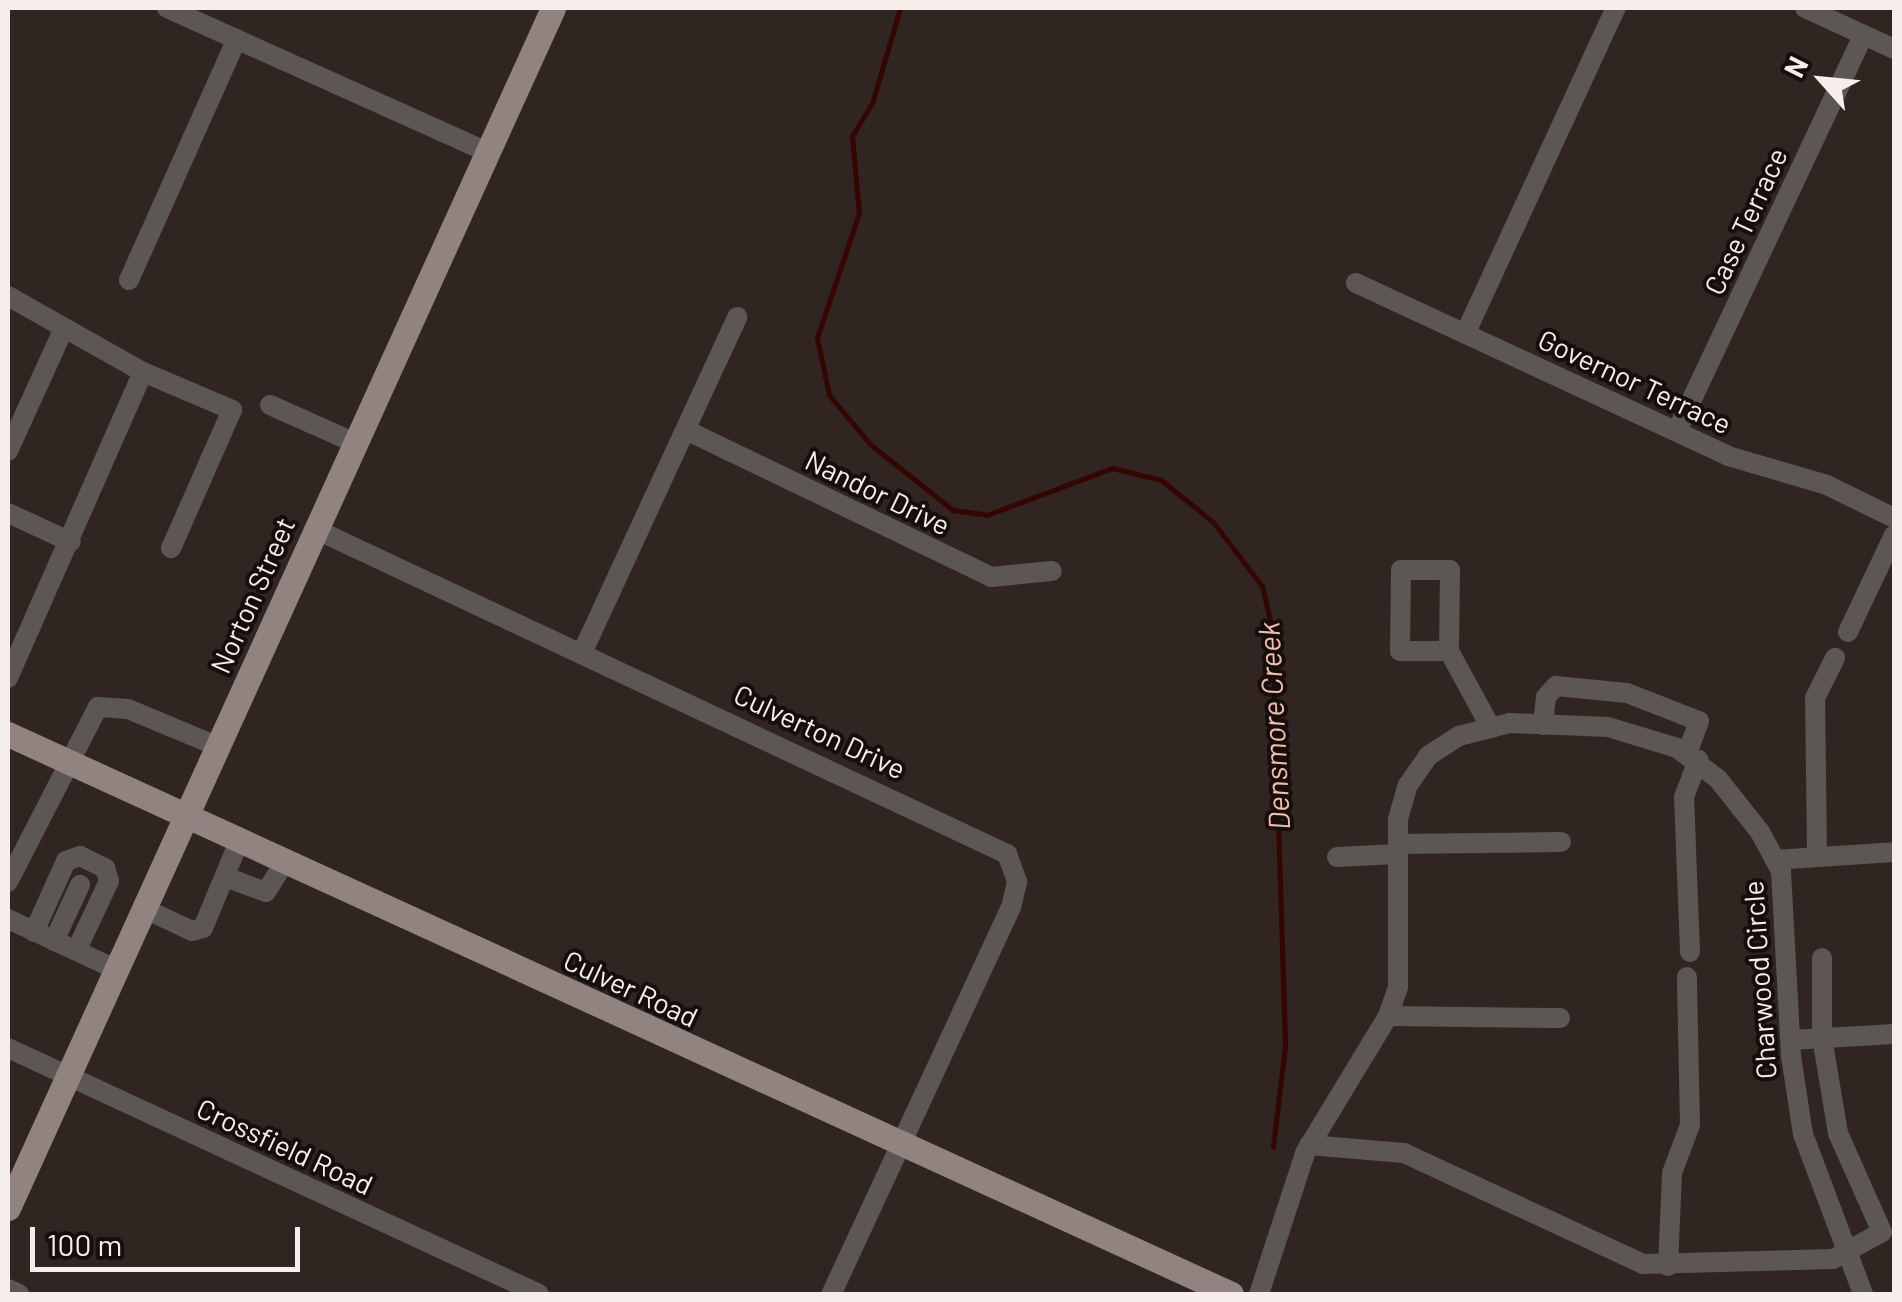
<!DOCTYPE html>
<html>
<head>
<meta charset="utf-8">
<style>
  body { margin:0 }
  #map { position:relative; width:1902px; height:1302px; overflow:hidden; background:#302521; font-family:Barlow,sans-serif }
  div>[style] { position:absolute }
  .stream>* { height:5px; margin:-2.5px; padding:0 2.5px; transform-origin:2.5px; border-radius:2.5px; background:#330600 }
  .minor>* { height:20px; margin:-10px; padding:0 10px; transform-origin:10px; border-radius:10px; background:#5c5654 }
  .major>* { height:25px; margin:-12.5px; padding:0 12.5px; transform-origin:12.5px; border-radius:12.5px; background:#908380 }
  span { translate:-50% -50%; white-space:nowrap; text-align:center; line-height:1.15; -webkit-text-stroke:8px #140f0d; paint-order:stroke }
  .street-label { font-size:28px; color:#f6eeeb }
  .water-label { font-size:30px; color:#f7bba8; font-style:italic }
  .frame { position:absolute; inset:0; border:10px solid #f6eeeb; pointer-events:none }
  .north { position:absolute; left:1772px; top:30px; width:100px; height:100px; -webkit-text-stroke:8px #140f0d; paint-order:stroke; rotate:297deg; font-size:28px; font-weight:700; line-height:40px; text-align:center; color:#f6eeeb }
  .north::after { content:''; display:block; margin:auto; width:35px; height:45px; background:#f6eeeb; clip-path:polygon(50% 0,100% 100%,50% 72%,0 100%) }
  .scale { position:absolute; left:30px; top:1227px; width:270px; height:45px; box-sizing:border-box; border:5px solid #f6eeeb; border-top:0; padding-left:12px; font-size:30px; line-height:35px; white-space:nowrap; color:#f6eeeb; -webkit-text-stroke:8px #140f0d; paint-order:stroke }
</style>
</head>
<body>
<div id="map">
  <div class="stream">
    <div style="left:900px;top:8px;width:99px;rotate:106.4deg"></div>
    <div style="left:872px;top:103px;width:39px;rotate:121deg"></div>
    <div style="left:852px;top:136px;width:77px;rotate:84.8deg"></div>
    <div style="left:859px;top:213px;width:132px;rotate:108.6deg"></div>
    <div style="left:817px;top:338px;width:58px;rotate:78.1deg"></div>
    <div style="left:829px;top:395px;width:65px;rotate:50deg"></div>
    <div style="left:871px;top:445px;width:105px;rotate:38.4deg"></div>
    <div style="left:953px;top:510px;width:34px;rotate:8deg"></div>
    <div style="left:987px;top:515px;width:134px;rotate:-20.6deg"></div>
    <div style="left:1112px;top:468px;width:50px;rotate:13.8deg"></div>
    <div style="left:1161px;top:480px;width:67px;rotate:38.9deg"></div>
    <div style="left:1213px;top:522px;width:81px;rotate:52.6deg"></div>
    <div style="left:1262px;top:586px;width:44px;rotate:76.9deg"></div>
    <div style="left:1272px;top:629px;width:417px;rotate:88.2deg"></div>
    <div style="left:1285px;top:1046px;width:101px;rotate:96.8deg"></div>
  </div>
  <div class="minor">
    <div style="left:167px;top:8px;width:351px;rotate:24.2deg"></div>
    <div style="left:1805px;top:8px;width:98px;rotate:24.7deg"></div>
    <div style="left:129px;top:280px;width:264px;rotate:-65.9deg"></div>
    <div style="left:1356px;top:283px;width:410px;rotate:24.9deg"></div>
    <div style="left:1728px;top:456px;width:103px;rotate:16.3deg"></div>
    <div style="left:1827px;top:485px;width:75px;rotate:26.2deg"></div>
    <div style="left:8px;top:296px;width:155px;rotate:29.4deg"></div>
    <div style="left:1466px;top:332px;width:357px;rotate:-65.2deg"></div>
    <div style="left:270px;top:405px;width:93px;rotate:24.1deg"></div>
    <div style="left:686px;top:430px;width:339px;rotate:25.7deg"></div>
    <div style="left:991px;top:577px;width:61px;rotate:-5.6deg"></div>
    <div style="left:1677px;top:431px;width:438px;rotate:-64.8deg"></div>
    <div style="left:8px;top:451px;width:135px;rotate:-65.5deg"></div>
    <div style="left:8px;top:513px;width:69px;rotate:24.7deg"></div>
    <div style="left:315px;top:529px;width:765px;rotate:25.16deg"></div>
    <div style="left:1007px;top:854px;width:30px;rotate:70deg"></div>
    <div style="left:1017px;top:882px;width:26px;rotate:103deg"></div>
    <div style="left:1011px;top:907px;width:427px;rotate:114.9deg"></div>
    <div style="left:1848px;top:632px;width:107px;rotate:-64.6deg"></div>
    <div style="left:583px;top:651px;width:368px;rotate:-65.2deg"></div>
    <div style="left:1449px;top:651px;width:49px;rotate:180deg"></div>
    <div style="left:1400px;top:651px;width:81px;rotate:-89.3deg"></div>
    <div style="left:1401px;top:570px;width:49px"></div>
    <div style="left:1450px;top:570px;width:81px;rotate:90.7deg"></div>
    <div style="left:1449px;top:651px;width:88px;rotate:61.4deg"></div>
    <div style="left:8px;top:678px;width:334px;rotate:-66.2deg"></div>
    <div style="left:143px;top:372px;width:97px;rotate:23.1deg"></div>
    <div style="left:232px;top:410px;width:151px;rotate:113.8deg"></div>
    <div style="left:1543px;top:725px;width:28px;rotate:-84deg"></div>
    <div style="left:1546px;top:697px;width:15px;rotate:-48deg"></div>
    <div style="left:1556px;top:686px;width:71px;rotate:5.6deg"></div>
    <div style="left:1627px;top:693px;width:77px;rotate:21.3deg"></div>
    <div style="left:1699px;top:721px;width:35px;rotate:110deg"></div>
    <div style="left:1398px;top:844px;width:163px;rotate:-0.7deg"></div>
    <div style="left:1817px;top:855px;width:157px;rotate:-90.7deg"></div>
    <div style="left:1815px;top:698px;width:45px;rotate:-63.4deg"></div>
    <div style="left:1337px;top:857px;width:61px;rotate:-2.8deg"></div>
    <div style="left:1775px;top:860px;width:119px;rotate:-3.8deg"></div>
    <div style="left:228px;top:878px;width:40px;rotate:20.2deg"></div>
    <div style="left:266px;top:892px;width:38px;rotate:-58deg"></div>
    <div style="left:8px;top:882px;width:197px;rotate:-62.8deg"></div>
    <div style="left:98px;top:707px;width:30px;rotate:4deg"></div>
    <div style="left:128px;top:709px;width:96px;rotate:22.6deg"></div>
    <div style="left:143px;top:908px;width:54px;rotate:25.1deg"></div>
    <div style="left:192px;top:931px;width:11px;rotate:-15deg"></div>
    <div style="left:203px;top:928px;width:96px;rotate:-67.4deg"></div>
    <div style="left:8px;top:919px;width:118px;rotate:25deg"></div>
    <div style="left:34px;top:932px;width:78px;rotate:-65.7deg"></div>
    <div style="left:66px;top:861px;width:15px;rotate:-20deg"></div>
    <div style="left:80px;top:856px;width:28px;rotate:26deg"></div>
    <div style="left:105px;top:868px;width:14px;rotate:73deg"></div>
    <div style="left:109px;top:881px;width:77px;rotate:115.2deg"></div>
    <div style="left:54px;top:941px;width:62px;rotate:-65.1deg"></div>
    <div style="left:1690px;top:952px;width:155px;rotate:-92.2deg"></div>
    <div style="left:1684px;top:797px;width:40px;rotate:-69deg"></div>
    <div style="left:1388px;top:1016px;width:172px;rotate:0.7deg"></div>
    <div style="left:1791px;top:1040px;width:103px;rotate:-3.3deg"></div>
    <div style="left:8px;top:1048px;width:585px;rotate:24.86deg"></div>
    <div style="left:1309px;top:1145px;width:95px;rotate:4.8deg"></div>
    <div style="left:1404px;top:1153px;width:264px;rotate:24.9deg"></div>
    <div style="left:1643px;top:1264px;width:190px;rotate:-1.5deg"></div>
    <div style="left:1833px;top:1259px;width:56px;rotate:-28.9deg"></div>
    <div style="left:1882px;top:1232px;width:108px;rotate:-114deg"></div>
    <div style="left:1838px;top:1133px;width:97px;rotate:-99.5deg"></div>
    <div style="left:1822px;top:1037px;width:79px;rotate:-90deg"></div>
    <div style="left:1668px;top:1266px;width:93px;rotate:-87.5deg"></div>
    <div style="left:1672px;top:1173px;width:51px;rotate:-69.4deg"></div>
    <div style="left:1690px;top:1125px;width:148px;rotate:-91.2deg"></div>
    <div style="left:8px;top:1289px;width:12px;rotate:24deg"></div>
    <div style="left:1259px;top:1294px;width:148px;rotate:-71.9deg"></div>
    <div style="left:1305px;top:1153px;width:160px;rotate:-58.8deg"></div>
    <div style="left:1388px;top:1016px;width:31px;rotate:-71deg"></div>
    <div style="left:1398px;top:987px;width:168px;rotate:-90deg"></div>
    <div style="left:1398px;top:819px;width:35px;rotate:-74deg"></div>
    <div style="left:1408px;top:785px;width:35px;rotate:-55deg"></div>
    <div style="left:1428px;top:756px;width:37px;rotate:-33deg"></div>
    <div style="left:1459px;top:736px;width:53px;rotate:-14.3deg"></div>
    <div style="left:1510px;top:723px;width:98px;rotate:2.3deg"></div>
    <div style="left:1608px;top:727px;width:72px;rotate:16.9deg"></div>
    <div style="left:1677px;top:748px;width:51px;rotate:37.1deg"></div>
    <div style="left:1718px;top:779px;width:68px;rotate:51.6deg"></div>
    <div style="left:1760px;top:832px;width:44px;rotate:61.7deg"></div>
    <div style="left:1781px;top:871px;width:185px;rotate:86.9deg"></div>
    <div style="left:1791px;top:1056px;width:79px;rotate:81.3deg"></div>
    <div style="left:1803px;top:1134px;width:171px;rotate:69.4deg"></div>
  </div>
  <div class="major">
    <div style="left:8px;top:734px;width:1345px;rotate:24.6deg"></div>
    <div style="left:8px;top:1208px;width:1318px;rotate:-65.57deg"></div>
  </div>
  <div class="street-label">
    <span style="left:1745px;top:221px;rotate:-65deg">Case Terrace</span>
    <span style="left:1635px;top:381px;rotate:25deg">Governor Terrace</span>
    <span style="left:878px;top:492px;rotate:26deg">Nandor Drive</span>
    <span style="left:252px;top:595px;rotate:-66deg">Norton Street</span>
    <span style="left:820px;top:731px;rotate:25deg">Culverton Drive</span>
    <span style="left:1759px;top:980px;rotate:-94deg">Charwood Circle</span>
    <span style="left:631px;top:988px;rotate:25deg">Culver Road</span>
    <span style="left:285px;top:1146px;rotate:25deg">Crossfield Road</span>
  </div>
  <div class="water-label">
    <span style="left:1273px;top:726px;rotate:-93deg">Densmore Creek</span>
  </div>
  <div class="frame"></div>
  <div class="north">N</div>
  <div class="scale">100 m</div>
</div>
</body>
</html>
